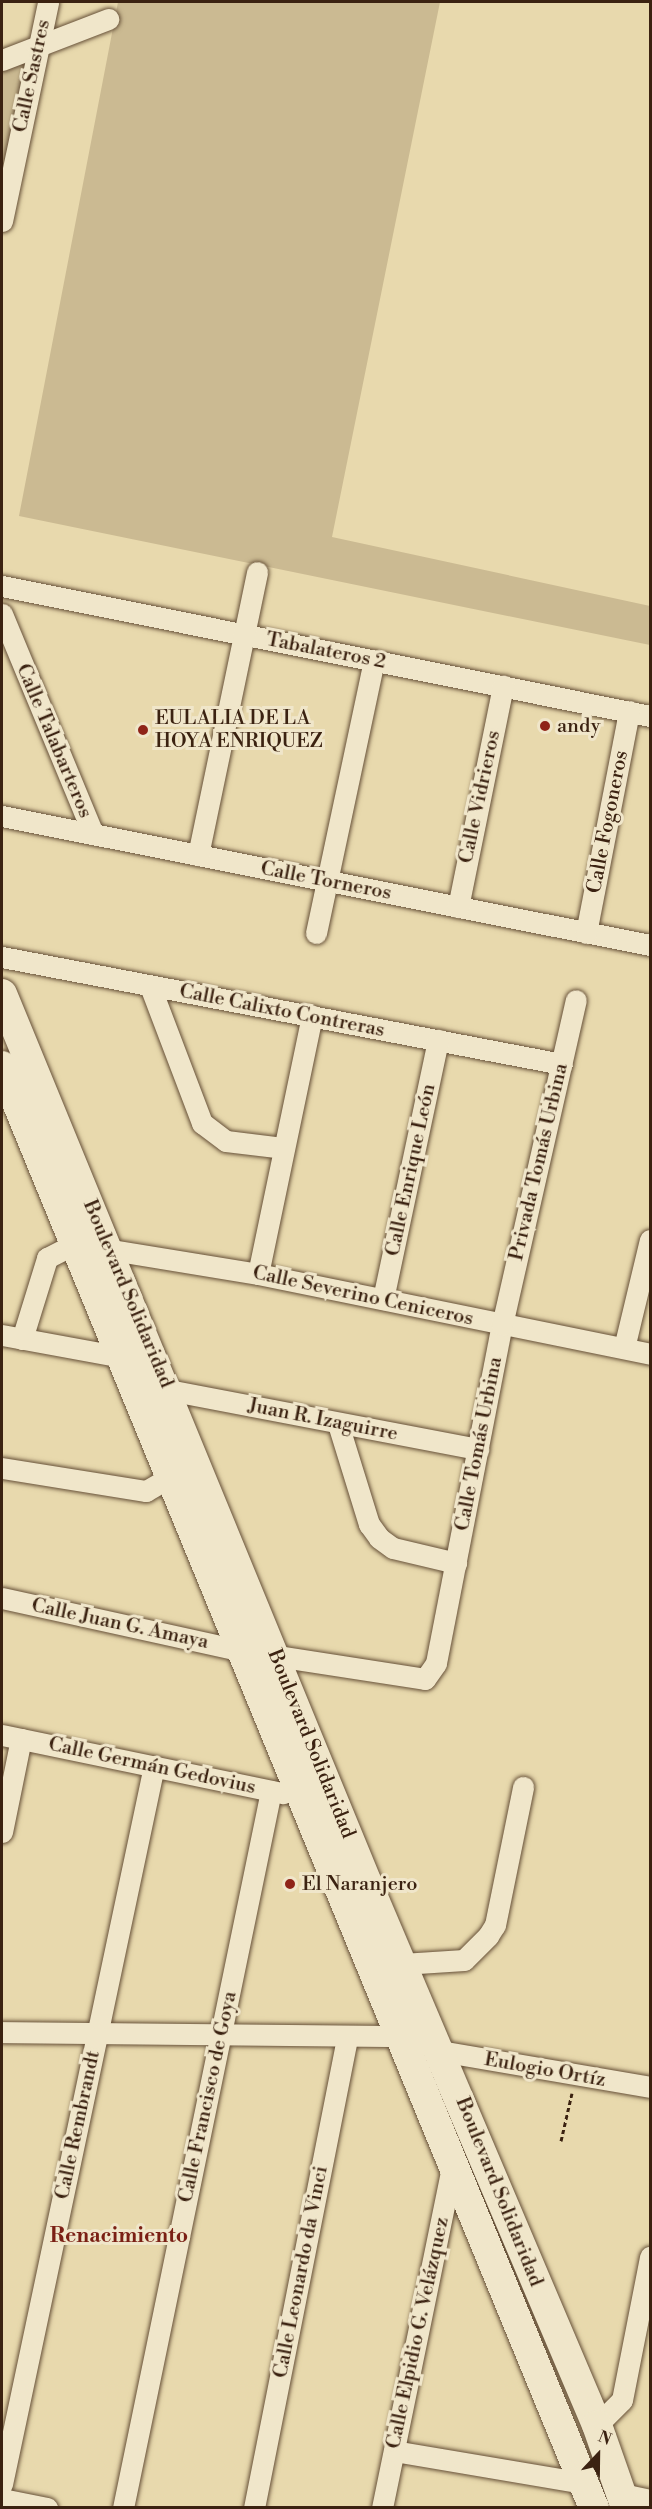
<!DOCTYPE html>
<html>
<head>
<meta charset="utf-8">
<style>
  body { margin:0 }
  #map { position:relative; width:652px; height:2509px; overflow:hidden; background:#e8d9ad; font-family:"Libre Bodoni",serif }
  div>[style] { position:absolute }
  .green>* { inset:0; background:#cbba92 }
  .path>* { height:3px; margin-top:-1.5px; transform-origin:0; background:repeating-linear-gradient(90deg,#3b2211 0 4.5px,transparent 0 7.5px) }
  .roads { filter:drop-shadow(0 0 2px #665038) drop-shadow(0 0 2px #665038) }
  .minor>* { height:21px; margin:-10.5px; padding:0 10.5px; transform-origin:10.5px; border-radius:10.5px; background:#f0e6ca }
  .secondary>* { height:30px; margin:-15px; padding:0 15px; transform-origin:15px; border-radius:15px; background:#f0e6ca }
  .dots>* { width:16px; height:16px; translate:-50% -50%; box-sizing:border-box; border:3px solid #f0e6ca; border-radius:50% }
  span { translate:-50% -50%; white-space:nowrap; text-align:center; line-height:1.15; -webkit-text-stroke:6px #f0e6ca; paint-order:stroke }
  .street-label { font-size:20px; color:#3b2211 }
  .poi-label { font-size:20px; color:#3b2211 }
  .left { translate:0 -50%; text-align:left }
  .neighbourhood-label { font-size:21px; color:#7a1f14; font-weight:700 }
  .frame { position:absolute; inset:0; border:3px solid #3b2211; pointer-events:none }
  .north { position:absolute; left:568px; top:2425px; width:60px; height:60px; -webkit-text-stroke:4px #f0e6ca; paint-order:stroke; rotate:22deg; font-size:16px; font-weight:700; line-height:24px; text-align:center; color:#3b2211 }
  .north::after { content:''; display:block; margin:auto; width:21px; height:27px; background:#3b2211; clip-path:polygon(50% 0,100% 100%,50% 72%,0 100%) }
</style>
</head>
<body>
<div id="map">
  <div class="green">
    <div style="clip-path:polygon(118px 2px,440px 2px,332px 537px,650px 606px,650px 645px,19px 516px)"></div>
    <div style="clip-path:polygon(26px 60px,2px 173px,2px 71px)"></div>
  </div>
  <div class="path">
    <div style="left:561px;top:2141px;width:49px;rotate:-77.1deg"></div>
  </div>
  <div class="roads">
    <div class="minor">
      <div style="left:2px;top:60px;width:114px;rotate:-21.1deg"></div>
      <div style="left:2px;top:221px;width:224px;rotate:-78.1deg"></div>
      <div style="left:2px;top:586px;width:661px;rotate:11.34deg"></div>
      <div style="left:2px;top:614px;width:238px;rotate:67.5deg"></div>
      <div style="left:2px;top:816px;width:661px;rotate:11.26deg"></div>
      <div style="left:198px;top:855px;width:289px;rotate:-78.2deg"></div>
      <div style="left:458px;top:907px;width:226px;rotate:-78.5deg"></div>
      <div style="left:316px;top:933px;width:279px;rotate:-78deg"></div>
      <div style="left:586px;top:933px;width:226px;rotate:-79deg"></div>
      <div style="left:2px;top:957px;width:570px;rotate:10.82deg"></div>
      <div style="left:150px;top:986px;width:147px;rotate:69.2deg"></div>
      <div style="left:202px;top:1123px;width:30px;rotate:37deg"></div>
      <div style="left:226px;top:1141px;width:57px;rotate:7deg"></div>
      <div style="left:258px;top:1274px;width:264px;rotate:-78.2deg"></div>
      <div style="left:383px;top:1299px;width:265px;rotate:-78deg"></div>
      <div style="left:2px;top:1335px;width:122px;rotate:10.4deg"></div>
      <div style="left:22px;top:1339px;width:85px;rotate:-72.8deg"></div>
      <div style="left:47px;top:1258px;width:31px;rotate:-27deg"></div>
      <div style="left:75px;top:1244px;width:185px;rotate:9.3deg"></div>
      <div style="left:258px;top:1274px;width:400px;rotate:11.5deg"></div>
      <div style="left:624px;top:1348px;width:111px;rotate:-76.5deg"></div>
      <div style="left:168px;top:1390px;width:316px;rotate:10.8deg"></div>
      <div style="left:338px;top:1424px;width:105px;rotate:72.8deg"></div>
      <div style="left:369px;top:1524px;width:17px;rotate:54deg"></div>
      <div style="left:379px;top:1538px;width:17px;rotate:36deg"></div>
      <div style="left:393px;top:1548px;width:65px;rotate:13.4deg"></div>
      <div style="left:2px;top:1468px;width:146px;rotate:9.1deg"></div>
      <div style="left:146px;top:1491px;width:42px;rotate:-30.3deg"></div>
      <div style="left:2px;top:1598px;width:242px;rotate:12.4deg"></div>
      <div style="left:238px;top:1650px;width:189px;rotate:8.8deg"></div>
      <div style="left:425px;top:1679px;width:19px;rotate:-55deg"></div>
      <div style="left:436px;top:1663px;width:344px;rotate:-79deg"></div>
      <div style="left:502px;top:1325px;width:333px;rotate:-77.2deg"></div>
      <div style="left:2px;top:1735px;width:287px;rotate:11.7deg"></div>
      <div style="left:2px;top:1832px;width:95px;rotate:-78.5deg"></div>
      <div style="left:402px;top:1964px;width:62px;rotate:-3.7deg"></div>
      <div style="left:464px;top:1960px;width:34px;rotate:-45deg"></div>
      <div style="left:488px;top:1936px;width:13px;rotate:-58deg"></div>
      <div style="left:495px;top:1925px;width:141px;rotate:-78.5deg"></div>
      <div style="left:2px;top:2032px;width:400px;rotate:0.6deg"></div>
      <div style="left:440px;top:2051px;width:213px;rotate:9.7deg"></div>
      <div style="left:597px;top:2425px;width:35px;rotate:-45deg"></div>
      <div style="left:622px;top:2400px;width:146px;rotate:-78.9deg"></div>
      <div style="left:394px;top:2451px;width:193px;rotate:9.6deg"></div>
      <div style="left:2px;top:2484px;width:734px;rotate:-78.05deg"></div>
      <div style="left:622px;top:2494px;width:29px;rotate:12deg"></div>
      <div style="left:2px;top:2499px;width:46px;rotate:11.3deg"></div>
      <div style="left:123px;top:2508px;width:732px;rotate:-78.34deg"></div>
      <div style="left:254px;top:2508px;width:480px;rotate:-78.8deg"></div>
      <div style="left:382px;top:2508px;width:352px;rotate:-78.4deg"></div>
    </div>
    <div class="secondary">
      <div style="left:2px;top:994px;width:961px;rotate:67.68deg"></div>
      <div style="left:367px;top:1883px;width:589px;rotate:67.01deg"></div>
      <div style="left:597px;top:2425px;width:88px;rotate:70.7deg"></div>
      <div style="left:2px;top:1066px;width:1559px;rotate:67.68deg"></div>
    </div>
  </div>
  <div class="dots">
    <div style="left:545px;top:726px;background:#8f2418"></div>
    <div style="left:143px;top:730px;background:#8f2418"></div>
    <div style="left:290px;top:1884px;background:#8f2418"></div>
  </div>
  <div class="street-label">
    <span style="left:32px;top:76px;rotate:-78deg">Calle Sastres</span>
    <span style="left:326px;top:651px;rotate:11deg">Tabalateros 2</span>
    <span style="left:54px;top:741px;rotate:67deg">Calle Talabarteros</span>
    <span style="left:480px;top:797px;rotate:-78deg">Calle Vidrieros</span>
    <span style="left:608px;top:822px;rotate:-79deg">Calle Fogoneros</span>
    <span style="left:326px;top:881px;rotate:11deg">Calle Torneros</span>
    <span style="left:282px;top:1011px;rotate:11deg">Calle Calixto Contreras</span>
    <span style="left:539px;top:1162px;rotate:-77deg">Privada Tomás Urbina</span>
    <span style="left:411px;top:1170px;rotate:-78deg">Calle Enrique León</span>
    <span style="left:128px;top:1294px;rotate:67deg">Boulevard Solidaridad</span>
    <span style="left:363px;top:1296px;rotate:12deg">Calle Severino Ceniceros</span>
    <span style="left:323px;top:1420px;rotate:11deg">Juan R. Izaguirre</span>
    <span style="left:479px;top:1444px;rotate:-79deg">Calle Tomás Urbina</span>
    <span style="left:120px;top:1624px;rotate:12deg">Calle Juan G. Amaya</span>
    <span style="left:311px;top:1744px;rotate:68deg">Boulevard Solidaridad</span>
    <span style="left:152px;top:1766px;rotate:12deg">Calle Germán Gedovius</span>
    <span style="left:545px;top:2070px;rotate:10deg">Eulogio Ortíz</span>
    <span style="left:208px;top:2097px;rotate:-78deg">Calle Francisco de Goya</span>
    <span style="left:78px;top:2125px;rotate:-78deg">Calle Rembrandt</span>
    <span style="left:499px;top:2192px;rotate:68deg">Boulevard Solidaridad</span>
    <span style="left:301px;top:2272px;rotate:-79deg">Calle Leonardo da Vinci</span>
    <span style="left:418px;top:2333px;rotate:-78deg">Calle Elpidio G. Velázquez</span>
  </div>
  <div class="poi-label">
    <span class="left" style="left:155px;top:730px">EULALIA DE LA<br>HOYA ENRIQUEZ</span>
    <span class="left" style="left:557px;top:726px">andy</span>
    <span class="left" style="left:302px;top:1884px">El Naranjero</span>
  </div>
  <div class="neighbourhood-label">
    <span style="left:119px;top:2236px">Renacimiento</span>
  </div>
  <div class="frame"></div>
  <div class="north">N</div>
</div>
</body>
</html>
